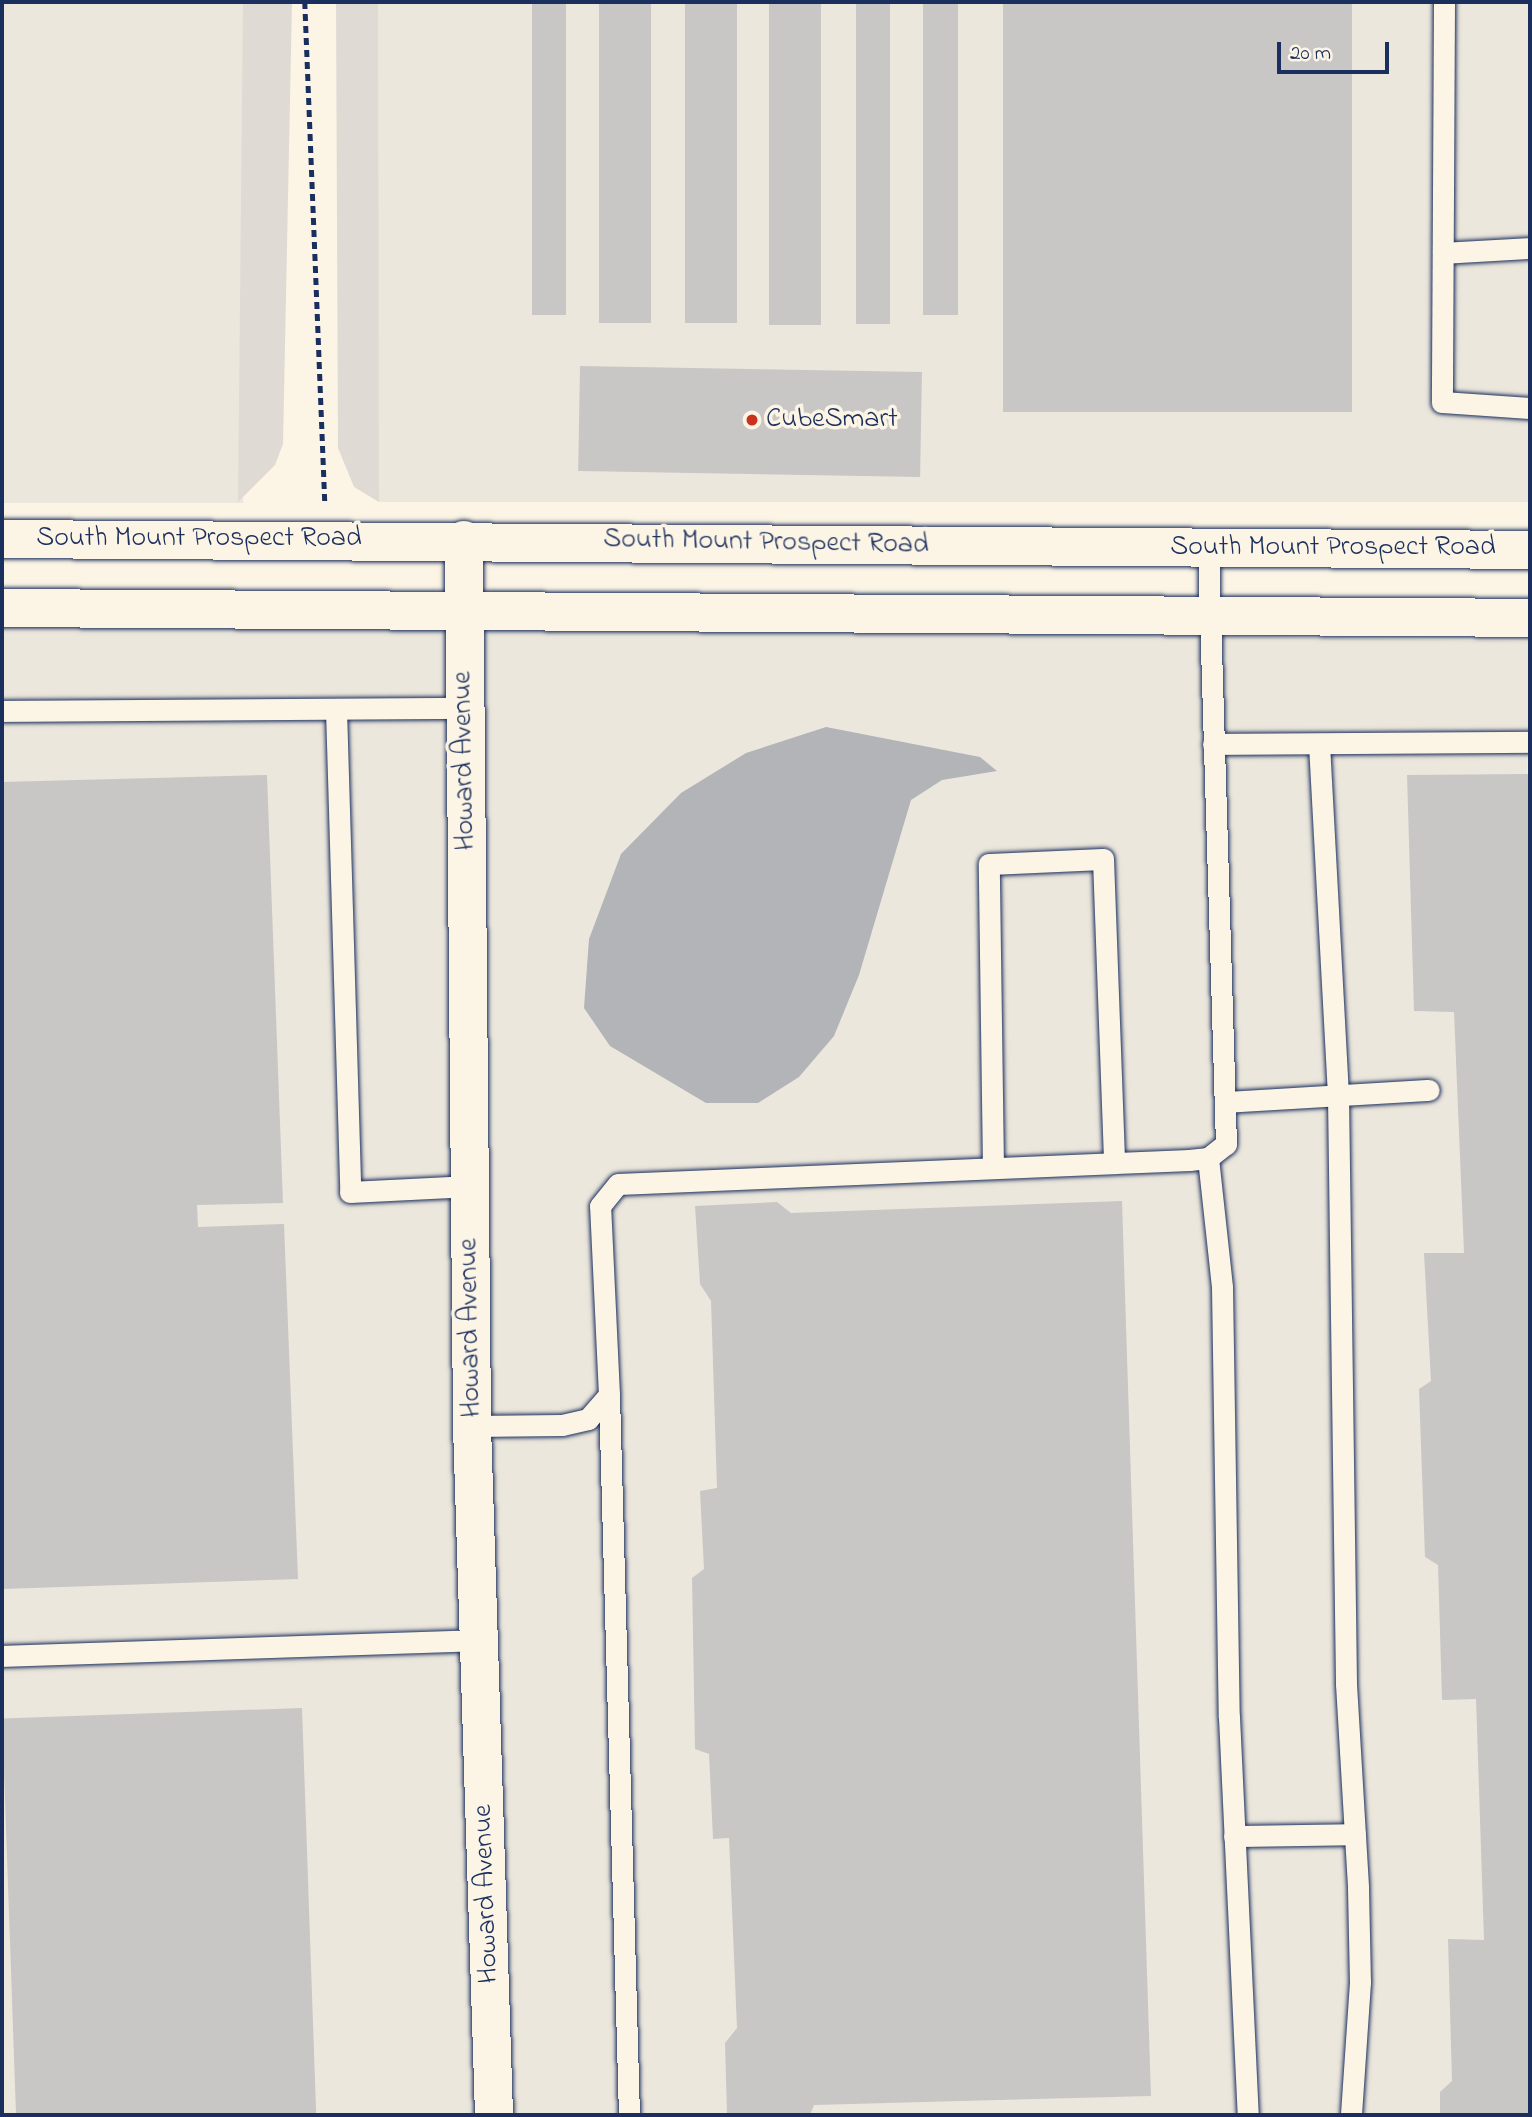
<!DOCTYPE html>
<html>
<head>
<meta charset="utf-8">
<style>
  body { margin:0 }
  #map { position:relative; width:1532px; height:2117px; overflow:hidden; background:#fcf5e5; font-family:"Indie Flower",sans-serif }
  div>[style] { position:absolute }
  .built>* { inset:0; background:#ece7dc; transform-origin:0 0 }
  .green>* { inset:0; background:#dfdbd4 }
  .water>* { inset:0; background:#b2b4b8 }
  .building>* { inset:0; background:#c8c7c6; transform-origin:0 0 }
  .path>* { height:4.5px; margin-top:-2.25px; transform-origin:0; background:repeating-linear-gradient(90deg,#1b2f5e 0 7px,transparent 0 12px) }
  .roads { filter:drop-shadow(0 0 2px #1b2f5e) drop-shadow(0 0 2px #1b2f5e) }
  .service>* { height:21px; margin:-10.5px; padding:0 10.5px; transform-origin:10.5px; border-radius:10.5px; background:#fcf5e5 }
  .minor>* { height:38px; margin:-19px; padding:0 19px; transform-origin:19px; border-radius:19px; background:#fcf5e5 }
  .secondary>* { height:38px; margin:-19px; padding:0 19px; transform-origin:19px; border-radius:19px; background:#fcf5e5 }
  .dots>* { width:19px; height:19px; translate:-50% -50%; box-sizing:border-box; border:4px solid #fcf5e5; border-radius:50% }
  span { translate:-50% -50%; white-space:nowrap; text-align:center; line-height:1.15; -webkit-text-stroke:7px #fcf5e5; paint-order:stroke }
  .poi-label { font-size:28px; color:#1b2f5e }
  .left { translate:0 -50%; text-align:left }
  .street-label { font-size:28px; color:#1b2f5e }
  .frame { position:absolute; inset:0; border:4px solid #1b2f5e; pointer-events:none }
  .scale { position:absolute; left:1277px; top:42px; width:112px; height:32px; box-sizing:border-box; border:4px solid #1b2f5e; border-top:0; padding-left:9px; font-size:21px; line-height:24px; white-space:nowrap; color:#1b2f5e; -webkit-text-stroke:5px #fcf5e5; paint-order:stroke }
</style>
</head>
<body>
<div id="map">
  <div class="built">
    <div style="left:2px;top:2px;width:241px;height:501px"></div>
    <div style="left:378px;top:2px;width:1152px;height:500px"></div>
    <div style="left:2px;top:615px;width:1528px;height:1500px;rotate:1deg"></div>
  </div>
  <div class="green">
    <div style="clip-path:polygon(243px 2px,292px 2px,283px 444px,275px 465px,238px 502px)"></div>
    <div style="clip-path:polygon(336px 2px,378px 2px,379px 502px,354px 487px,338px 448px)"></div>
  </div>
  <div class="water">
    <div style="clip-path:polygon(826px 727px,980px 757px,997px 771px,942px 780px,911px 800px,859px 975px,834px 1036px,799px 1077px,758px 1103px,706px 1103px,610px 1046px,584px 1008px,589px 939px,621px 854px,681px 793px,746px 753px)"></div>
  </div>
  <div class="building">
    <div style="left:532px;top:2px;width:34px;height:313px"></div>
    <div style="left:599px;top:2px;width:52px;height:321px"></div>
    <div style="left:685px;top:2px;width:52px;height:321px"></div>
    <div style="left:769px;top:2px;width:52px;height:323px"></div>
    <div style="left:856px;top:2px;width:34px;height:322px"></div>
    <div style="left:923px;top:2px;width:35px;height:313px"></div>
    <div style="left:1003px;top:2px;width:349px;height:410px"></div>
    <div style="left:580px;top:366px;width:342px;height:105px;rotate:1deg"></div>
    <div style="clip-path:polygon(1530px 774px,1530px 2115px,1440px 2115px,1440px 2092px,1452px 2081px,1448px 1939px,1484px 1940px,1476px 1699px,1442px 1700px,1438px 1565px,1425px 1557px,1419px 1389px,1431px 1381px,1424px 1253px,1464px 1253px,1454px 1012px,1414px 1011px,1407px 775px)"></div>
    <div style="clip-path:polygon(267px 775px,283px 1203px,197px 1205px,198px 1227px,284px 1224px,298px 1579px,2px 1589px,2px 782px)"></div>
    <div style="clip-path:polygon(1122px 1201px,1151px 2096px,814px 2105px,810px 2115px,727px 2115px,725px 2043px,737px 2028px,729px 1838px,713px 1839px,709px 1754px,695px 1749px,692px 1578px,704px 1569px,700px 1491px,717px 1488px,711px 1301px,700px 1284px,695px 1206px,777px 1202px,791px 1213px)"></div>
    <div style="left:302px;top:1708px;width:407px;height:300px;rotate:88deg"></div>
  </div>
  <div class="path">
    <div style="left:305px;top:2px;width:500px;rotate:87.71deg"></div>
  </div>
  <div class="roads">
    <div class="service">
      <div style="left:1444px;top:2px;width:400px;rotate:90.3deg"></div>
      <div style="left:1442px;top:402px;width:88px;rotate:3.9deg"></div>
      <div style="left:1443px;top:253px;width:87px;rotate:-3.3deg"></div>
      <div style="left:336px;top:709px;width:483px;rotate:88.3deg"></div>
      <div style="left:350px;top:1192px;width:120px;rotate:-2.9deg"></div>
      <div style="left:2px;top:711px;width:463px;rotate:-0.4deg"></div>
      <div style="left:1213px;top:744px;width:317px;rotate:-0.4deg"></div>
      <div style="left:1319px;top:744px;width:352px;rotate:86.9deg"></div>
      <div style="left:1338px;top:1095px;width:589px;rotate:89.22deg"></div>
      <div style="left:1346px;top:1684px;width:204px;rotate:86.6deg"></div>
      <div style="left:1358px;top:1888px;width:94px;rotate:88.8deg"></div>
      <div style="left:1360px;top:1982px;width:133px;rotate:93.9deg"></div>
      <div style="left:1225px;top:1102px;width:204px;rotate:-3.4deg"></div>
      <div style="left:1208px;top:1158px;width:130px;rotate:83.8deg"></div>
      <div style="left:1222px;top:1287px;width:430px;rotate:89.1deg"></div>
      <div style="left:1229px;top:1717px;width:398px;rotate:87.3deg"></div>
      <div style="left:993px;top:1168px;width:304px;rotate:-90.8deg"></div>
      <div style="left:989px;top:864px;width:114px;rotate:-2.5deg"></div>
      <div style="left:1103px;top:859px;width:304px;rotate:87.9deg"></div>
      <div style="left:609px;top:1395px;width:720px;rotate:88.41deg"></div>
      <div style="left:472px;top:1426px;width:90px;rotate:-0.6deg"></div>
      <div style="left:562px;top:1425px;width:27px;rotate:-13deg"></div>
      <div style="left:588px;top:1419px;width:32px;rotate:-49deg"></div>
      <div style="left:609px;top:1395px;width:189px;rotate:-92.7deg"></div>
      <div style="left:600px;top:1206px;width:28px;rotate:-51deg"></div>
      <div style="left:618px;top:1184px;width:572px;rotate:-2.41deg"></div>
      <div style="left:1189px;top:1160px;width:19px;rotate:-6deg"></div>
      <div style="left:1208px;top:1158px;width:23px;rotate:-38deg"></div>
      <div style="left:1226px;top:1144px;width:597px;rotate:-91.73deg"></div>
      <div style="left:2px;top:1656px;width:477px;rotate:-1.9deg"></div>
      <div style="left:1234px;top:1836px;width:121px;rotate:-0.9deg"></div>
    </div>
    <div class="minor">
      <div style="left:464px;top:540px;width:886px;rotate:89.48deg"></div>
      <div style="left:472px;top:1426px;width:689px;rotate:88.17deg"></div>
    </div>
    <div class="secondary">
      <div style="left:2px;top:539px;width:1528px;rotate:0.41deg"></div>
      <div style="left:2px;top:608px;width:1528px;rotate:0.37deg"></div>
    </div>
  </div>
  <div class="dots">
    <div style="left:752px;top:420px;background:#c8321e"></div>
  </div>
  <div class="poi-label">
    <span class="left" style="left:766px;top:420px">CubeSmart</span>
  </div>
  <div class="street-label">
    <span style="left:199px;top:539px">South Mount Prospect Road</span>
    <span style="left:766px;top:543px;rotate:1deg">South Mount Prospect Road</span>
    <span style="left:1333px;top:548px">South Mount Prospect Road</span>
    <span style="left:465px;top:761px;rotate:-91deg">Howard Avenue</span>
    <span style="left:471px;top:1328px;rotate:-91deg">Howard Avenue</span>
    <span style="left:487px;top:1894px;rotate:-92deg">Howard Avenue</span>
  </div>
  <div class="frame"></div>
  <div class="scale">20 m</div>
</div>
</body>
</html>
